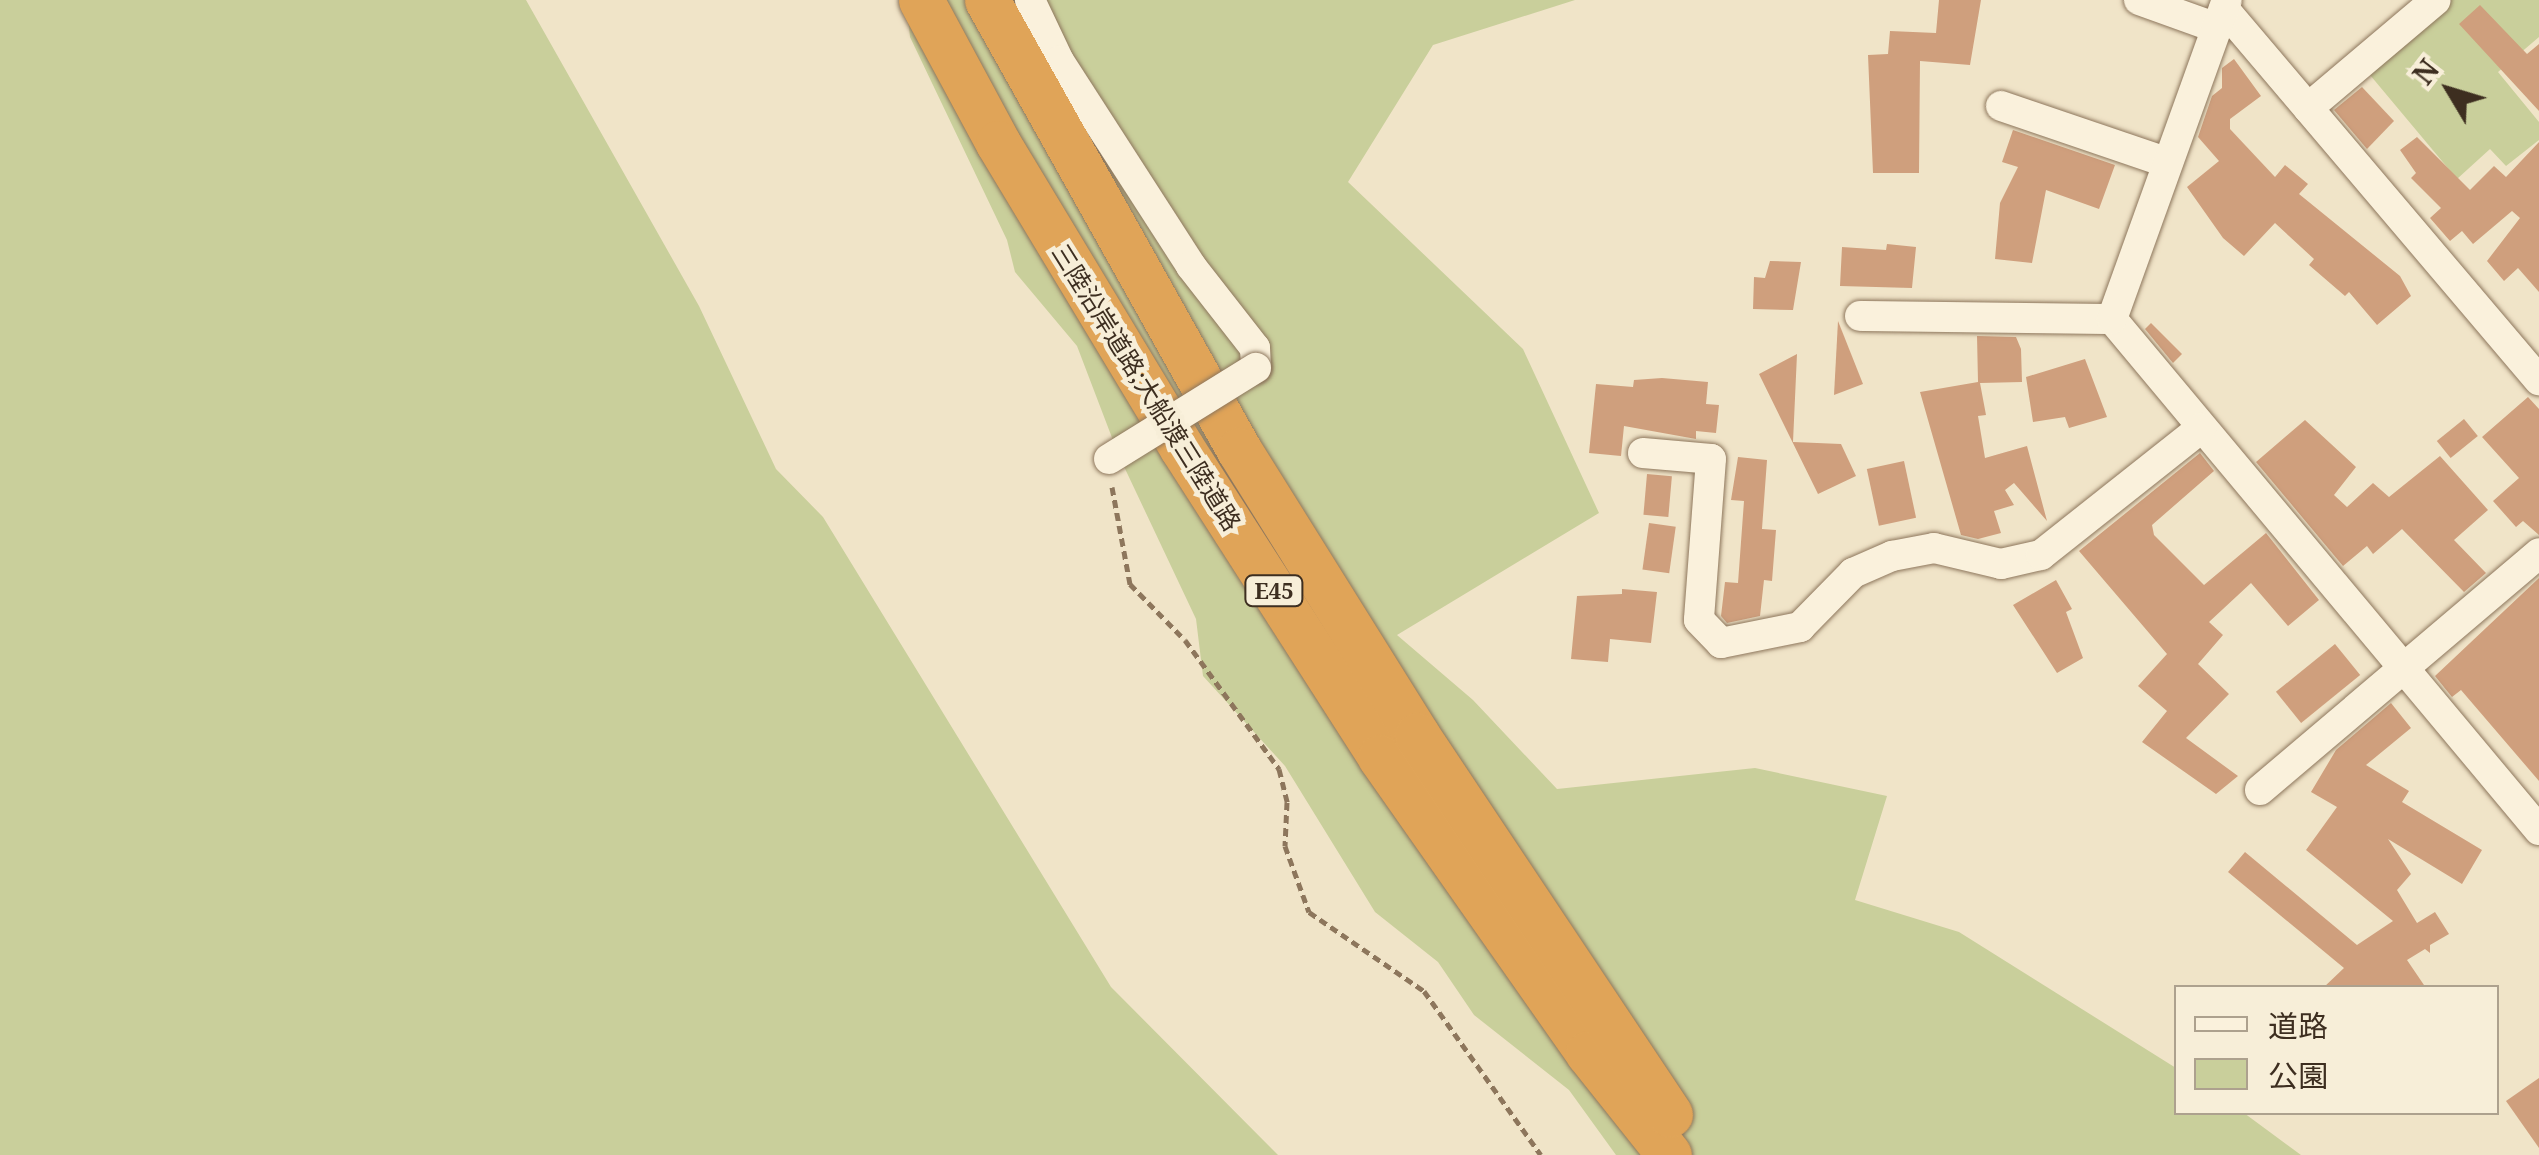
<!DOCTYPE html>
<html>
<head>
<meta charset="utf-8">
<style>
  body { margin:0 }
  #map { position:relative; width:2539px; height:1155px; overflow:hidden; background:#f0e4c8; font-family:"Noto Serif","Noto Sans JP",serif }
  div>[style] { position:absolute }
  .green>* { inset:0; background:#c9cf9b }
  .building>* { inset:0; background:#cf9f7d; transform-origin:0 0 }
  .path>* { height:5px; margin-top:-2.5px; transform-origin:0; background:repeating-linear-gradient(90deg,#8d765c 0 8px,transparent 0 13px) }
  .roads { filter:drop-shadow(0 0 2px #8d765c) drop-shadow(0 0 2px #8d765c) }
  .minor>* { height:30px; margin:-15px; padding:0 15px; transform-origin:15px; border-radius:15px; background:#faf1dc }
  .highway>* { height:45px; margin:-22.5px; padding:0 22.5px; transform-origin:22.5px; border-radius:22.5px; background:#e0a458 }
  .bridges { filter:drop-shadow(0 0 2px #8d765c) drop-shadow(0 0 2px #8d765c) }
  .minor-bridge>* { height:30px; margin:-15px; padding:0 15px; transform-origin:15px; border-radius:15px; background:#faf1dc }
  span { translate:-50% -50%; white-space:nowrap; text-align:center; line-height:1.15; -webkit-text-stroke:9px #f7eed8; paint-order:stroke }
  .shield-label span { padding:2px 8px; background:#f7eed8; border:2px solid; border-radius:8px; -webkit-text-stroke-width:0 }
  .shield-label { font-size:22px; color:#3d2e20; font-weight:700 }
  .street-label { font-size:25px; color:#3d2e20 }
  .legend { position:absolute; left:2174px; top:985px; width:325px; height:130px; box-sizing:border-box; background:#f7eed8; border:2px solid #ada18e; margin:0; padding:12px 18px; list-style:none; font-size:30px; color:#3d2e20 }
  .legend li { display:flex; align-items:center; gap:20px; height:50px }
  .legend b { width:50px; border:2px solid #ada18e }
  .north { position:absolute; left:2399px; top:40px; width:100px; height:100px; -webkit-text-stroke:8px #f7eed8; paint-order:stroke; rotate:308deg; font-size:28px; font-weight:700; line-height:40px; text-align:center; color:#3d2e20 }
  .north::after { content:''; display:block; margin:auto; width:35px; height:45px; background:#3d2e20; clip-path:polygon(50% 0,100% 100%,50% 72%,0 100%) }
</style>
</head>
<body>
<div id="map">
  <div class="green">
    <div style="clip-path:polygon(0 0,526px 0,699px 306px,776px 469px,823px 517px,1111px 987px,1278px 1155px,0 1155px)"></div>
    <div style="clip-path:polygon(906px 0,1575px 0,1433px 45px,1348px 182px,1523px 349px,1599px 513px,1397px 635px,1473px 700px,1557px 789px,1755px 768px,1887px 796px,1855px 900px,1959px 932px,2176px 1068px,2176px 1112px,2244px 1113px,2301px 1155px,1616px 1155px,1569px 1090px,1474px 1015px,1438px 962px,1375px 912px,1285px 766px,1203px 676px,1196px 619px,1119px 456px,1077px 346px,1015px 272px,1007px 240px,910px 37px)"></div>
    <div style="clip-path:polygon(2449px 0,2539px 0,2539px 37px,2498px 72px,2539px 122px,2539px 140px,2506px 166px,2490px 149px,2457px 179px,2365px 69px)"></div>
  </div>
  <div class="building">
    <div style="clip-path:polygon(1939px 0,1981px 0,1970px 65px,1920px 61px,1919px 173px,1873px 173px,1868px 55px,1888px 54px,1890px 31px,1936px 33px)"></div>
    <div style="clip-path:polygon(2480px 5px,2527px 54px,2539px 44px,2539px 111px,2459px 24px)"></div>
    <div style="clip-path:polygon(2234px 59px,2261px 96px,2230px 119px,2230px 129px,2275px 177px,2285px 165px,2308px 184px,2299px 194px,2400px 276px,2411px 296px,2377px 325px,2349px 292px,2345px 296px,2309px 265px,2314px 259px,2275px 223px,2244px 256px,2223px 238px,2187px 187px,2219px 161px,2198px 137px,2212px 96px,2222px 88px,2222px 68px)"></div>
    <div style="clip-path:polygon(2362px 87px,2394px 121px,2367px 149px,2334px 110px)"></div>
    <div style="clip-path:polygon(2013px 130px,2115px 165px,2099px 209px,2046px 190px,2032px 263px,1995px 259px,2000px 203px,2018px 167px,2002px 162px)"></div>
    <div style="clip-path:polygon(2417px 137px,2470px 190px,2494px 166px,2506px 177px,2539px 142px,2539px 292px,2518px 268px,2504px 281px,2487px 261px,2520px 218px,2512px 211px,2473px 244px,2462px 231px,2450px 241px,2430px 218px,2441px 208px,2411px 178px,2416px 173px,2400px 150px)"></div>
    <div style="clip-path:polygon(1887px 244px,1916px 247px,1912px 288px,1840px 286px,1842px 247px,1886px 250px)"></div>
    <div style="clip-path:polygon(1770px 261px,1801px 262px,1793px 310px,1753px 309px,1754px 277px,1765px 278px)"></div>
    <div style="clip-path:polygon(1838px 321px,1863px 384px,1834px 395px)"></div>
    <div style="clip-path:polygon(2151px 323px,2182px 354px,2173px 363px,2145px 329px)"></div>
    <div style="clip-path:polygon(1977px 336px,2016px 337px,2021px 349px,2022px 382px,1980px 383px,1986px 415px,1978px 416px,1985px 458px,2027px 446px,2047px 521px,2014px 483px,2005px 490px,2014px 505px,1994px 511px,2001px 533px,1978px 539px,1961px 535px,1920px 392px,1978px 382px)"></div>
    <div style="clip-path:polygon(1797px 354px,1793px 442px,1841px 444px,1856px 476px,1818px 494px,1759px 374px)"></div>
    <div style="clip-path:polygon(2085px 359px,2107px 417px,2069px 428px,2065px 417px,2033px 422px,2026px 377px)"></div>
    <div style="clip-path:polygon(1662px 378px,1708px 382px,1706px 404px,1719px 405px,1716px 433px,1696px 431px,1696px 439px,1624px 426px,1621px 456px,1589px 453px,1596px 384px,1633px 387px,1634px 380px)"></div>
    <div style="clip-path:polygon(2528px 397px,2539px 409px,2539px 535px,2523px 521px,2516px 527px,2493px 501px,2519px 478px,2482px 437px)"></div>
    <div style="left:2464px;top:419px;width:22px;height:35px;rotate:51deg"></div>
    <div style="clip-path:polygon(2305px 420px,2356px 467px,2334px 495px,2347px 507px,2373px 483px,2389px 497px,2440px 456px,2488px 510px,2454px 540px,2486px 573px,2464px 592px,2402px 529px,2373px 554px,2367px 546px,2343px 566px,2256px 462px)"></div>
    <div style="clip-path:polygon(2200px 453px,2214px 471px,2152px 525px,2154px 535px,2204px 585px,2266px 533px,2319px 600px,2288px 626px,2251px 583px,2209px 622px,2223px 635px,2198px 664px,2229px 694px,2186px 738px,2238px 776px,2216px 794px,2142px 742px,2167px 711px,2138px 686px,2167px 654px,2079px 551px)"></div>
    <div style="clip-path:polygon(1738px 457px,1767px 460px,1762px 529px,1776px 530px,1772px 581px,1764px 580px,1760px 616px,1727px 623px,1721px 616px,1725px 582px,1738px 583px,1744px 501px,1731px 500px)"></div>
    <div style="left:1904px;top:461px;width:58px;height:38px;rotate:78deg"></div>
    <div style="left:1647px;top:474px;width:25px;height:41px;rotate:5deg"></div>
    <div style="left:1649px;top:523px;width:27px;height:47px;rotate:8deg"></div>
    <div style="clip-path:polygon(2539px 578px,2539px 781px,2461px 690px,2452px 697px,2435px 676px)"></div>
    <div style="clip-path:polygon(2056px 580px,2072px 609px,2066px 612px,2083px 658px,2057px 673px,2013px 605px)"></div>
    <div style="clip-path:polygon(1622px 589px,1657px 592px,1651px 643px,1610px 639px,1608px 662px,1571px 659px,1577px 596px,1622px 594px)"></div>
    <div style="left:2335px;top:644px;width:40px;height:76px;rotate:51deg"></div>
    <div style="clip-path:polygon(2391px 703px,2411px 728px,2366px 765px,2409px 791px,2402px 802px,2482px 850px,2462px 884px,2388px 839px,2411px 874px,2397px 890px,2417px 923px,2435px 912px,2449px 934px,2430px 945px,2430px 953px,2425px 949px,2407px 960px,2426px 988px,2323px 988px,2344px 968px,2228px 872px,2245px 852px,2357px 945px,2393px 921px,2306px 850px,2337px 807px,2311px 792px,2336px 750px)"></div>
    <div style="clip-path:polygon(2539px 1078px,2539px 1148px,2506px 1101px)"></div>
  </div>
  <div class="path">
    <div style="left:1112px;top:487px;width:99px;rotate:79.5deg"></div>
    <div style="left:1130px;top:584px;width:78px;rotate:45.5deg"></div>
    <div style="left:1185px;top:640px;width:160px;rotate:53.9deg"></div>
    <div style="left:1279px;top:769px;width:34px;rotate:76deg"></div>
    <div style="left:1287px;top:802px;width:44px;rotate:92.6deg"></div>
    <div style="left:1285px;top:846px;width:70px;rotate:70deg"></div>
    <div style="left:1309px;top:912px;width:140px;rotate:34.5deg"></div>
    <div style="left:1424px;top:991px;width:201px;rotate:54.5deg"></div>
  </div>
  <div class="roads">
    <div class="minor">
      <div style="left:1030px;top:0;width:68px;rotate:64.6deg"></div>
      <div style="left:1059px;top:61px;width:244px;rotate:57.2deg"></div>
      <div style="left:1191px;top:266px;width:104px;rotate:52deg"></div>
      <div style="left:1255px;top:348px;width:20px;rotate:87deg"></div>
      <div style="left:2139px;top:0;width:83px;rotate:19.7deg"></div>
      <div style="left:2224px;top:9px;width:487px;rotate:49.7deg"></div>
      <div style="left:2001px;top:106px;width:176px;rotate:18.8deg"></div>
      <div style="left:2308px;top:108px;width:167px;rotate:-40.2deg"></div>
      <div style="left:1860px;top:316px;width:252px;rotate:0.7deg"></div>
      <div style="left:2112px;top:319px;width:666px;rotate:50.12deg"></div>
      <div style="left:2112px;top:319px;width:339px;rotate:-70.2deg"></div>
      <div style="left:1643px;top:453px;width:68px;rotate:5deg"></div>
      <div style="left:1711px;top:459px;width:161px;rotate:94.3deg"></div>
      <div style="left:1699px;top:620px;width:32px;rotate:46deg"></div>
      <div style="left:1721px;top:643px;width:81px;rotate:-11.4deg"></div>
      <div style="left:1800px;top:627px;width:76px;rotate:-45.5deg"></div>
      <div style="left:1853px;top:573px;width:43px;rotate:-23.6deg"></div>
      <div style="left:1892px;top:556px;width:43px;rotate:-10.8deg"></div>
      <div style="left:1934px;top:548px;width:69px;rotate:13.4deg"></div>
      <div style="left:2001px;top:564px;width:41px;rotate:-12.7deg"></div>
      <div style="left:2041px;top:555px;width:204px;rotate:-38.4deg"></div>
      <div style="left:2260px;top:790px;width:366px;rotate:-40.3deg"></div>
    </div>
    <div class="highway">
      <div style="left:921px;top:0;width:162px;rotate:61.7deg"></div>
      <div style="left:998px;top:143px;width:356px;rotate:58.9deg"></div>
      <div style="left:1182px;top:448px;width:367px;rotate:57.3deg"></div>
      <div style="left:1380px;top:757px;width:362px;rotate:54.9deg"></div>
      <div style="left:1588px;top:1053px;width:130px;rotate:51.5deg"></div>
      <div style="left:987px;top:0;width:516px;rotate:60.75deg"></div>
      <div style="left:1239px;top:450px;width:336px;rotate:58deg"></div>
      <div style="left:1417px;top:735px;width:456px;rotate:56.3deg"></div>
    </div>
  </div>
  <div class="bridges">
    <div class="minor-bridge">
      <div style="left:1109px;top:459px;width:173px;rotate:-31.8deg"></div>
    </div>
  </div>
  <div class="shield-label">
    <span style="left:1274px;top:591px">E45</span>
  </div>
  <div class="street-label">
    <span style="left:1147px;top:387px;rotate:58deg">三陸沿岸道路;大船渡三陸道路</span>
  </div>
  <ul class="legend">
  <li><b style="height:12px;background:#faf1dc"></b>道路</li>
  <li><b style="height:28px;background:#c9cf9b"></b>公園</li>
  </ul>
  <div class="north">N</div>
</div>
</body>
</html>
